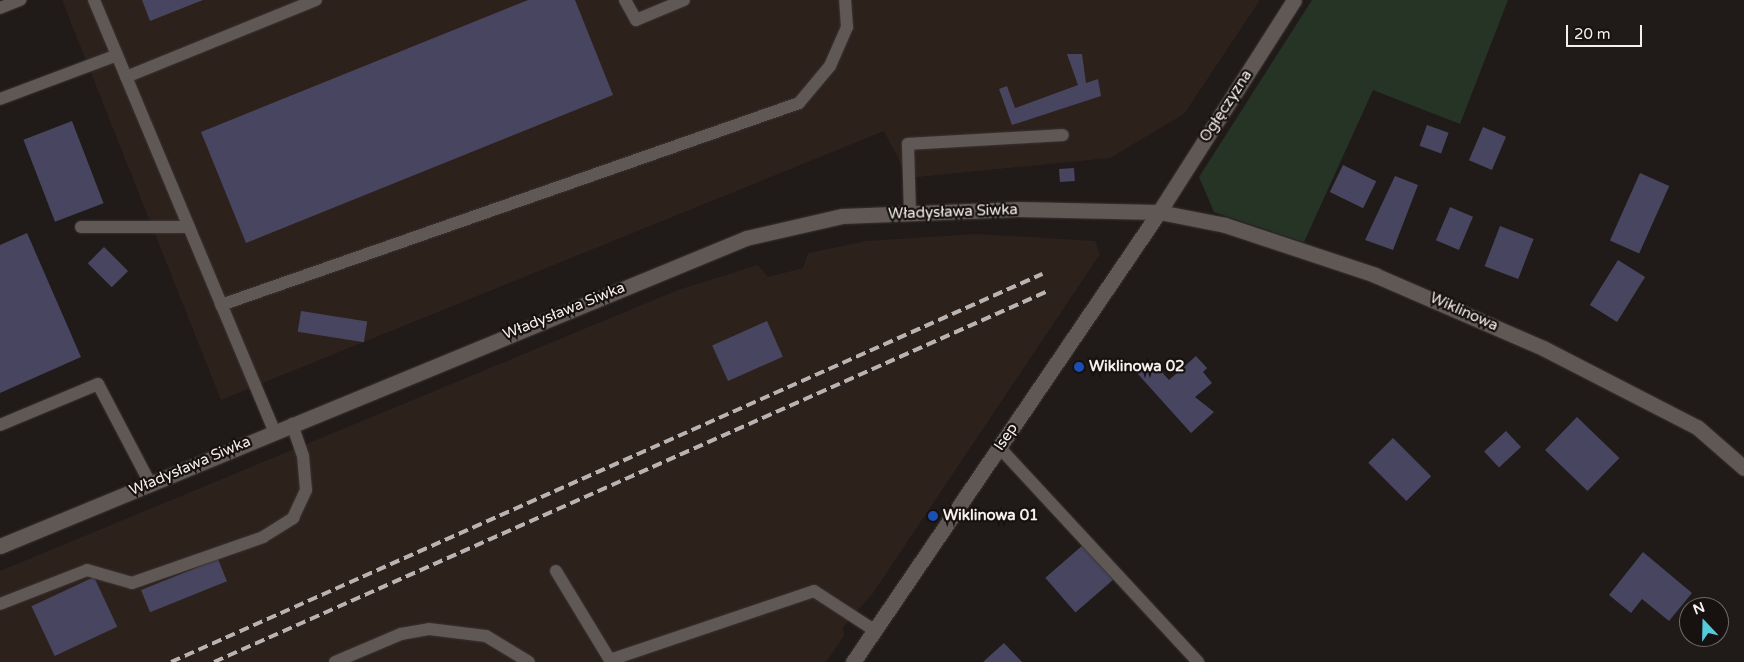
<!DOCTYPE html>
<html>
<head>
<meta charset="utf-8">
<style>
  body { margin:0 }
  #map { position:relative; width:1744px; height:662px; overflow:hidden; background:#201a18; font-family:"Varela Round",sans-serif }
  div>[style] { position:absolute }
  .built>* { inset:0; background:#2d211c }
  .green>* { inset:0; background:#263426 }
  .building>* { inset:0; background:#484560; transform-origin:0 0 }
  .roads { filter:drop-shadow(0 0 1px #393433) drop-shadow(0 0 1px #393433) }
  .lane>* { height:12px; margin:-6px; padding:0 6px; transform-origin:6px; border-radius:6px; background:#5f5855 }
  .street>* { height:15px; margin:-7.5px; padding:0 7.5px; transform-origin:7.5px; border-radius:7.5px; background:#5f5855 }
  .rail>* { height:4px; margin-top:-2px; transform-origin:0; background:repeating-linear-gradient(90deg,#b9b4b2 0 10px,transparent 0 15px) }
  .dots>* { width:14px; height:14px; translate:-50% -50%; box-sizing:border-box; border:2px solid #17110f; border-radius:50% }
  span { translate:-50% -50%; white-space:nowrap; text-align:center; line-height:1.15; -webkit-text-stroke:4.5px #17110f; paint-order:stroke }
  .street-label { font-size:15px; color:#f4f0ee }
  .poi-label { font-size:15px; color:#f4f0ee; font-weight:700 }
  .left { translate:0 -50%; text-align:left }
  .north { position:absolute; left:1679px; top:597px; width:50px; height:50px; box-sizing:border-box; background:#17110f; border:1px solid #6f6a68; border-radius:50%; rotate:339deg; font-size:14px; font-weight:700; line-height:20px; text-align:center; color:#f4f0ee }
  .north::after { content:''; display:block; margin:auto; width:18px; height:22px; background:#54cadd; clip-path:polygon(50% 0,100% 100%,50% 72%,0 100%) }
  .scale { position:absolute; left:1566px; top:25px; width:76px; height:22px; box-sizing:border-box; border:2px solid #f4f0ee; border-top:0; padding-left:6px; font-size:15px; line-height:18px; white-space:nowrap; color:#f4f0ee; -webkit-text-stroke:4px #17110f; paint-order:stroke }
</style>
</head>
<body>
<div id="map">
  <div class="built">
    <div style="clip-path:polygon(62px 0,1260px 0,1184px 114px,1110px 158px,908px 178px,884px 131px,221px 400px)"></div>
    <div style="clip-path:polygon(976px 234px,1095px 241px,1100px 254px,873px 593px,843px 627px,844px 636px,826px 662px,0 662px,0 571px,678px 290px,758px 265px,768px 277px,803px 268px,808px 253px,866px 241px)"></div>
  </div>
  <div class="green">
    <div style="clip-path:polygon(1312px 0,1508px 0,1460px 124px,1373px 90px,1304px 242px,1214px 212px,1199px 177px)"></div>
  </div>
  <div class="building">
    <div style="clip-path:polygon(142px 0,203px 0,150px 21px)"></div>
    <div style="clip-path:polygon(528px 0,575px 0,613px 95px,246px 243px,201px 132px)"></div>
    <div style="clip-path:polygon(1067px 54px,1082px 54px,1086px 83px,1098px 79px,1101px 96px,1012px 125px,999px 89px,1007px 86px,1015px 108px,1078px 85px)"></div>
    <div style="left:72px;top:121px;width:88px;height:52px;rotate:69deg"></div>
    <div style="left:1427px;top:125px;width:23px;height:22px;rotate:20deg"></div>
    <div style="left:1483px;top:127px;width:25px;height:36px;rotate:23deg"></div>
    <div style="left:1343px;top:165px;width:37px;height:30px;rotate:26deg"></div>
    <div style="left:1074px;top:168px;width:13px;height:15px;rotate:86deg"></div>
    <div style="left:1640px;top:173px;width:32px;height:74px;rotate:24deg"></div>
    <div style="clip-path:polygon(1395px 176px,1418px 185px,1393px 250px,1365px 240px)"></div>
    <div style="left:1450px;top:207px;width:25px;height:36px;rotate:23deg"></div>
    <div style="left:1500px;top:226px;width:36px;height:43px;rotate:21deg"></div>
    <div style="clip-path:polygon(27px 233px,81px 357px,0 393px,0 245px)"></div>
    <div style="left:104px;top:247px;width:34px;height:23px;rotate:45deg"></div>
    <div style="left:1618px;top:260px;width:32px;height:53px;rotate:32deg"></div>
    <div style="left:301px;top:311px;width:67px;height:21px;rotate:9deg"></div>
    <div style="left:767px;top:321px;width:39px;height:60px;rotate:66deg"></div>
    <div style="clip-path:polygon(1196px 356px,1207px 368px,1203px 372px,1212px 383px,1195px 397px,1214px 412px,1191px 433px,1137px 373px,1151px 360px,1169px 380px)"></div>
    <div style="left:1577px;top:417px;width:59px;height:46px;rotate:44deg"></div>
    <div style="left:1506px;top:431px;width:22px;height:30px;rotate:47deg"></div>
    <div style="left:1393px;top:438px;width:54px;height:35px;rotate:45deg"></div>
    <div style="left:1083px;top:545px;width:46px;height:50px;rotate:49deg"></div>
    <div style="clip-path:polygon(1643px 552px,1692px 593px,1669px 621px,1642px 599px,1631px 613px,1609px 595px)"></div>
    <div style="left:218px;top:559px;width:24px;height:83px;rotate:68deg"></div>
    <div style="left:94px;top:577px;width:55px;height:69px;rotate:65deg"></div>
    <div style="clip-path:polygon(1004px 643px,1022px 662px,983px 662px)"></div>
  </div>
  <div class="roads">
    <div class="lane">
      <div style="left:94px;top:0;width:467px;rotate:67.3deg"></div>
      <div style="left:625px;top:0;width:23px;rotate:61deg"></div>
      <div style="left:636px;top:20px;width:52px;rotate:-22.6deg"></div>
      <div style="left:0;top:8px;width:22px;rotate:-22deg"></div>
      <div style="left:126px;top:77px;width:205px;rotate:-22.1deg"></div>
      <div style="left:0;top:99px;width:125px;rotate:-20.6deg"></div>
      <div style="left:910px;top:213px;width:69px;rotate:-91.7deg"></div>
      <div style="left:908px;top:144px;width:155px;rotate:-3.3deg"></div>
      <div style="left:81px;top:227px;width:108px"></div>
      <div style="left:221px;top:305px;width:612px;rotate:-19.26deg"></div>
      <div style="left:799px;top:103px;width:48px;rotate:-50deg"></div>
      <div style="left:830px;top:66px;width:43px;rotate:-66.4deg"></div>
      <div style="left:847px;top:27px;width:27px;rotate:-94deg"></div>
      <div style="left:0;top:425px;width:106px;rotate:-22.7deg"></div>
      <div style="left:98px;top:384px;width:112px;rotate:62.3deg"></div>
      <div style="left:999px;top:447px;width:293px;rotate:47.2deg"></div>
      <div style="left:556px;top:571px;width:104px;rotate:58.8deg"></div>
      <div style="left:610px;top:660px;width:215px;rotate:-18.7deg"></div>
      <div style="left:814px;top:591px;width:72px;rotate:33deg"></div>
      <div style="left:0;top:604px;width:93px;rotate:-21.3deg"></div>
      <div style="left:87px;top:570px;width:47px;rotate:16.1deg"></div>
      <div style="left:132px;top:583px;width:139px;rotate:-19.3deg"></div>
      <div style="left:263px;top:537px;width:36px;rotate:-32deg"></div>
      <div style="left:293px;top:518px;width:31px;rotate:-65deg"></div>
      <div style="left:306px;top:490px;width:34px;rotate:-95deg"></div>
      <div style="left:303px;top:456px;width:34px;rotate:-109deg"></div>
      <div style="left:335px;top:662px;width:72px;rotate:-23deg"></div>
      <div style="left:401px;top:634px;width:28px;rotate:-10deg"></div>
      <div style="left:429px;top:629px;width:57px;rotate:7deg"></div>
      <div style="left:486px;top:636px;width:50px;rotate:31.2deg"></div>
    </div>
    <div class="street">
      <div style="left:0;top:546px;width:807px;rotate:-22.43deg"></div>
      <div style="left:746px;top:238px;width:98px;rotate:-12.9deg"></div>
      <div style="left:842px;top:216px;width:176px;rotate:-2.3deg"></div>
      <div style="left:1018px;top:209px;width:141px;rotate:1.2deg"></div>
      <div style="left:1159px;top:212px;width:67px;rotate:11.1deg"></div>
      <div style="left:1225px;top:225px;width:158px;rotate:18.4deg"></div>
      <div style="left:1375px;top:275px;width:183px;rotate:23.5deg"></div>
      <div style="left:1543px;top:348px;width:173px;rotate:27.2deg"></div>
      <div style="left:1697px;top:427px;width:62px;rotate:41.1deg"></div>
      <div style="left:853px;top:662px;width:544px;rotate:-55.78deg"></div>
      <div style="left:1159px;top:212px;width:251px;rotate:-57.5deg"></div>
    </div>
  </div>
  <div class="rail">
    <div style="left:171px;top:662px;width:954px;rotate:-24.01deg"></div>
    <div style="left:214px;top:662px;width:913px;rotate:-23.98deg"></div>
  </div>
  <div class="dots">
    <div style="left:1079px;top:367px;background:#1a4fb4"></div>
    <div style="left:933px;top:516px;background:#1a4fb4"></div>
  </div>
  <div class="street-label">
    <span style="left:1226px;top:106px;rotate:-57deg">Ogłęczyzna</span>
    <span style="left:953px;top:212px;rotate:-2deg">Władysława Siwka</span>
    <span style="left:564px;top:311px;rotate:-22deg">Władysława Siwka</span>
    <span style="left:1464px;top:312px;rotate:24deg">Wiklinowa</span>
    <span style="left:1006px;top:437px;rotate:-56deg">Isep</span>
    <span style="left:190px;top:466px;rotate:-23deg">Władysława Siwka</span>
  </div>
  <div class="poi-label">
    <span class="left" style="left:1089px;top:367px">Wiklinowa 02</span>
    <span class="left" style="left:943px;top:516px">Wiklinowa 01</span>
  </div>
  <div class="north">N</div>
  <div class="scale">20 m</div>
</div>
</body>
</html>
